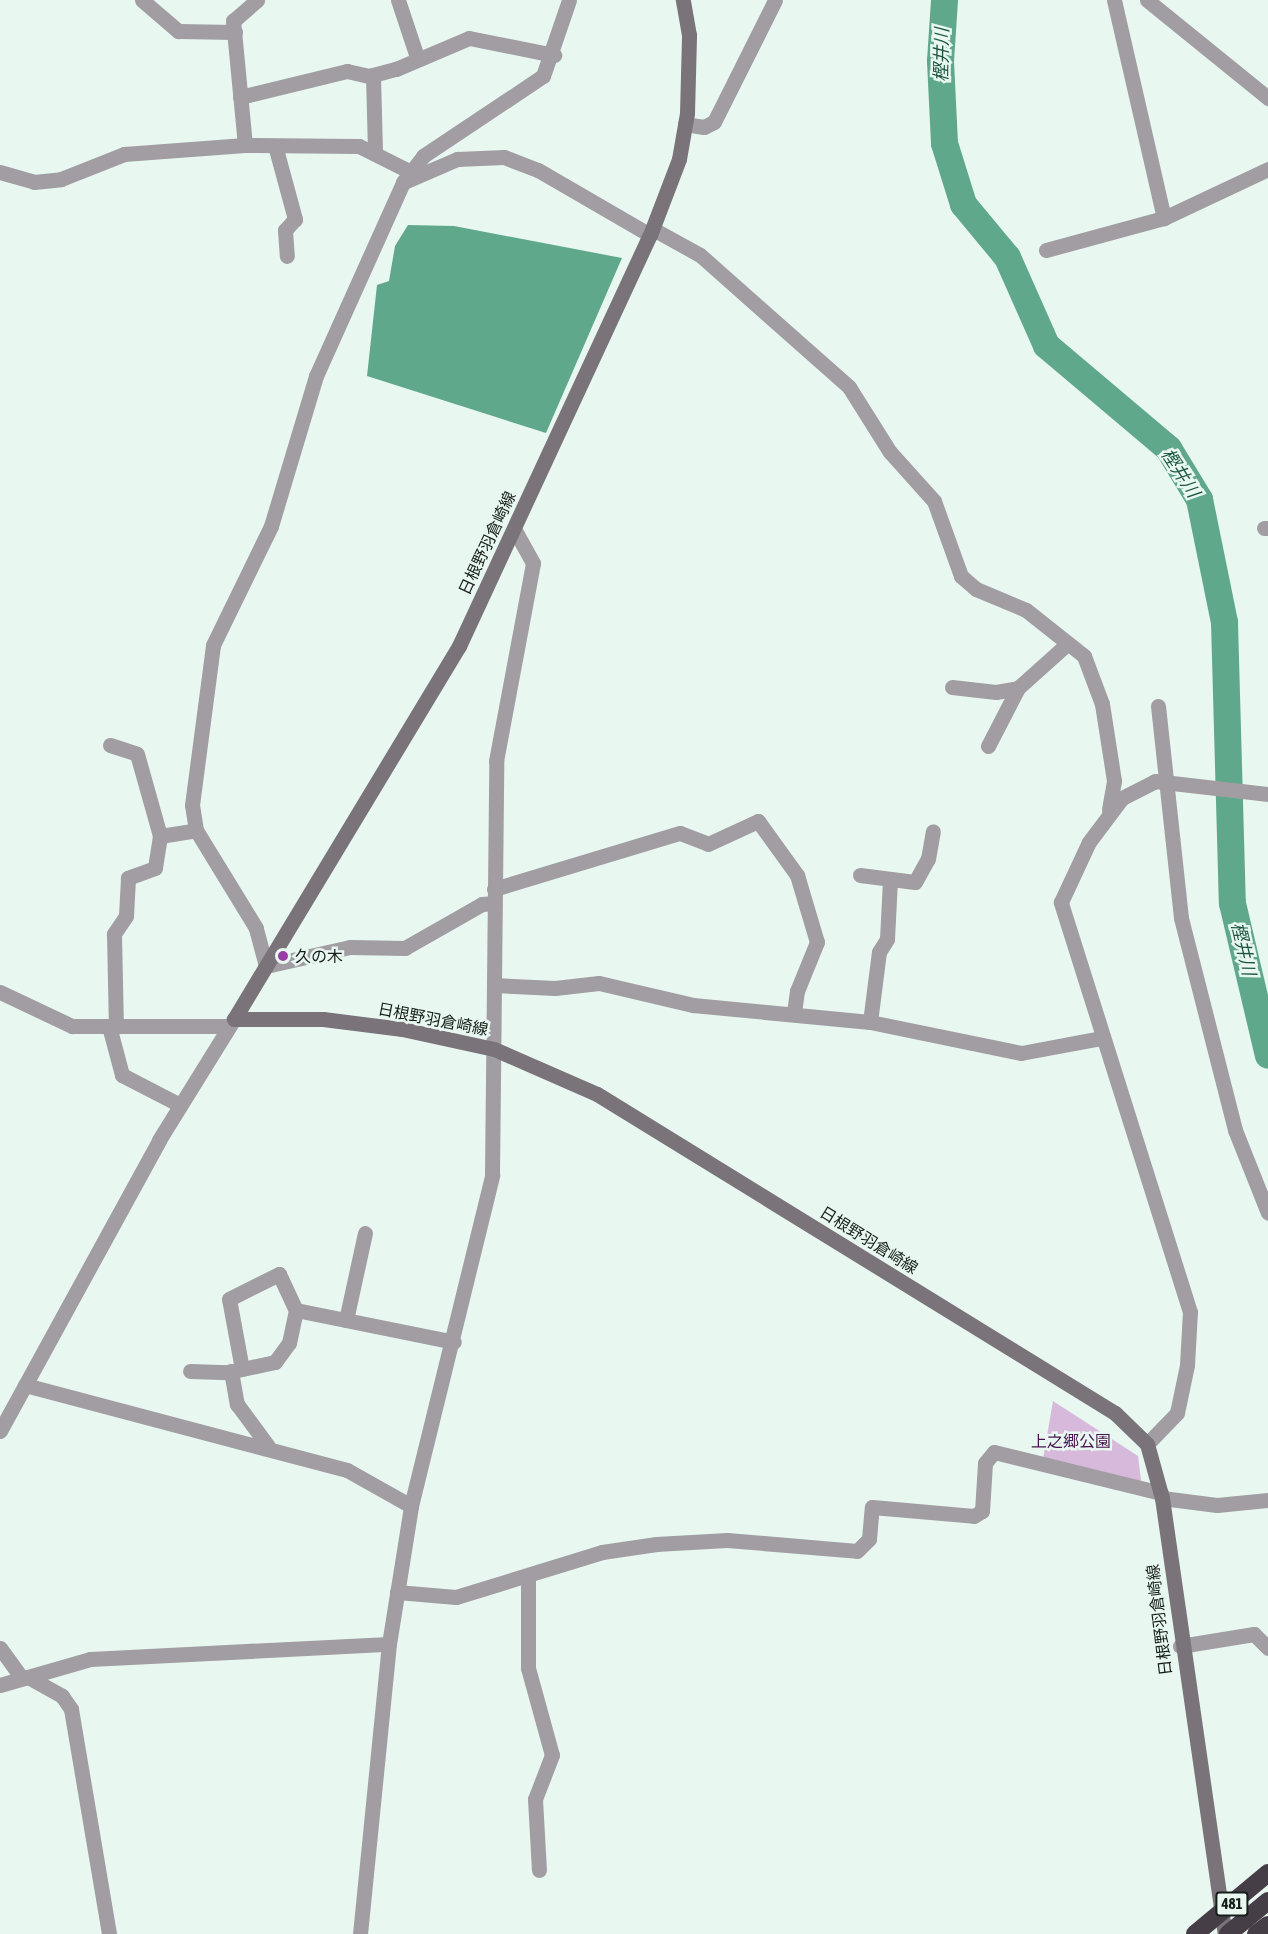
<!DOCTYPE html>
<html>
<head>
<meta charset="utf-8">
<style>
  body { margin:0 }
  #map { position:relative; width:1268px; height:1934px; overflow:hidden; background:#e8f8f1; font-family:"Asap Condensed","Noto Sans JP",sans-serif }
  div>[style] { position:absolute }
  .green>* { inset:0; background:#d7badb }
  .water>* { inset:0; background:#60a88c }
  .river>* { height:27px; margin:-13.5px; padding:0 13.5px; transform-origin:13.5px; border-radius:13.5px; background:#60a88c }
  .street>* { height:15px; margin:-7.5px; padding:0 7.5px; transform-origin:7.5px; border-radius:7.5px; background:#a19da2 }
  .secondary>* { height:15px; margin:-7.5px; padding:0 7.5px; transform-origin:7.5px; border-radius:7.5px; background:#7a737a }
  .highway>* { height:18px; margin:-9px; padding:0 9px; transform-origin:9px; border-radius:9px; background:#463e47 }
  .dots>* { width:16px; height:16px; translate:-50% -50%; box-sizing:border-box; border:3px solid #e8f8f1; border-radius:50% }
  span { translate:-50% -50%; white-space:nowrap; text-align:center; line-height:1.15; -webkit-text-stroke:5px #e8f8f1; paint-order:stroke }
  .shield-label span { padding:2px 4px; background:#e8f8f1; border:2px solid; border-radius:4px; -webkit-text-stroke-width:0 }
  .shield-label { font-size:15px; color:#171d1a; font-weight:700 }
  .street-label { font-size:16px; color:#171d1a }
  .poi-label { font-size:16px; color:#171d1a }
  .left { translate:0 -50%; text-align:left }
  .park-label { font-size:16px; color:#46114e }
  .water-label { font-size:18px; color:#1c5541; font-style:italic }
</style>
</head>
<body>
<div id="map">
  <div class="green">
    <div style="clip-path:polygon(1053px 1401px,1138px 1456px,1142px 1488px,1043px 1459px)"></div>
  </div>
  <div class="water">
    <div style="clip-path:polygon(408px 225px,454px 226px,622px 258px,546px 433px,367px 376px,377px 285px,389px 281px,395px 246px)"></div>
  </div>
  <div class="river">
    <div style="left:944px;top:0;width:61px;rotate:93.8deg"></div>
    <div style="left:940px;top:61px;width:82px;rotate:87.2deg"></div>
    <div style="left:944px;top:143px;width:64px;rotate:72.7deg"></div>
    <div style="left:963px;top:204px;width:69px;rotate:50.3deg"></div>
    <div style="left:1007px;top:257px;width:96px;rotate:66.1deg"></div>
    <div style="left:1046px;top:345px;width:160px;rotate:40.2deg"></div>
    <div style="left:1168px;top:448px;width:60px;rotate:58.7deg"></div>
    <div style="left:1199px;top:499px;width:126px;rotate:78.5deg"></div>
    <div style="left:1224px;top:622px;width:281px;rotate:88.4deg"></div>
    <div style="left:1232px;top:903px;width:156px;rotate:76.7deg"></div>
  </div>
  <div class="street">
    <div style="left:142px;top:0;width:48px;rotate:40.7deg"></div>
    <div style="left:178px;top:31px;width:57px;rotate:1deg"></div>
    <div style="left:398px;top:0;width:60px;rotate:71.6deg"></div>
    <div style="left:1114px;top:0;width:224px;rotate:77.1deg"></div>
    <div style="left:1147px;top:0;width:156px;rotate:39deg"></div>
    <div style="left:373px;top:75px;width:75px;rotate:88.5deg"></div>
    <div style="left:240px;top:97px;width:110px;rotate:-13.7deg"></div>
    <div style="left:347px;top:71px;width:23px;rotate:13deg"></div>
    <div style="left:369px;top:76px;width:28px;rotate:-15deg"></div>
    <div style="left:396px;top:69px;width:79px;rotate:-23deg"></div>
    <div style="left:469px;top:38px;width:87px;rotate:11.3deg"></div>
    <div style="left:685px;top:124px;width:19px;rotate:9deg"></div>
    <div style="left:704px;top:127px;width:11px;rotate:-27deg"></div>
    <div style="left:714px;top:122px;width:136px;rotate:-63.4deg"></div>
    <div style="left:245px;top:145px;width:125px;rotate:-95.5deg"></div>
    <div style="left:233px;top:21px;width:32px;rotate:-41deg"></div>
    <div style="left:276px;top:149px;width:73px;rotate:74.8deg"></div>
    <div style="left:295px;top:219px;width:15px;rotate:132deg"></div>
    <div style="left:285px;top:230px;width:26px;rotate:86deg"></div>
    <div style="left:0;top:172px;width:35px;rotate:16deg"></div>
    <div style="left:34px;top:182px;width:27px;rotate:-6deg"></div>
    <div style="left:61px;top:179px;width:68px;rotate:-21.6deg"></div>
    <div style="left:124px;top:154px;width:121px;rotate:-4.3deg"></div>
    <div style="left:245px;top:145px;width:114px;rotate:0.5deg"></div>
    <div style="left:359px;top:146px;width:58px;rotate:26.6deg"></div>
    <div style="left:406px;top:181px;width:56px;rotate:-23.3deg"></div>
    <div style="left:457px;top:159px;width:47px;rotate:-2.4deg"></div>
    <div style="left:504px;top:157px;width:36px;rotate:21deg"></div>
    <div style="left:538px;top:170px;width:129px;rotate:30.1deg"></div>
    <div style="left:653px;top:229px;width:54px;rotate:29deg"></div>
    <div style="left:700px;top:255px;width:199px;rotate:41.5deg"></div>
    <div style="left:849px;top:387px;width:77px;rotate:57.8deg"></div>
    <div style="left:890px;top:452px;width:66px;rotate:48.1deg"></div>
    <div style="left:934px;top:501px;width:80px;rotate:70.2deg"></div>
    <div style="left:961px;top:576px;width:20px;rotate:41deg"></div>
    <div style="left:976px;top:589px;width:54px;rotate:22.8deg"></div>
    <div style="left:1026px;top:610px;width:74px;rotate:38.4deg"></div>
    <div style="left:1084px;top:656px;width:51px;rotate:69.4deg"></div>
    <div style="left:1102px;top:704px;width:78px;rotate:81.1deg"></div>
    <div style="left:1114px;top:781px;width:29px;rotate:100deg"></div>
    <div style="left:1046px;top:250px;width:122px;rotate:-15.2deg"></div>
    <div style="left:1164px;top:218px;width:115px;rotate:-25.2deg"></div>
    <div style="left:1264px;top:528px;width:4px"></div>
    <div style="left:952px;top:687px;width:44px;rotate:6.5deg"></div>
    <div style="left:996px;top:692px;width:22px;rotate:-10deg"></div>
    <div style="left:1018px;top:688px;width:64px;rotate:-41.9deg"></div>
    <div style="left:1158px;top:706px;width:213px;rotate:83.8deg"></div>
    <div style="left:1181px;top:918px;width:219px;rotate:75.7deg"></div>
    <div style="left:1235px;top:1130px;width:89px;rotate:68.3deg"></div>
    <div style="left:110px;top:745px;width:28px;rotate:18deg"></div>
    <div style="left:137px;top:754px;width:85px;rotate:74.3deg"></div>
    <div style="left:160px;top:836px;width:32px;rotate:99deg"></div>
    <div style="left:155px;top:868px;width:29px;rotate:160deg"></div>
    <div style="left:128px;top:878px;width:38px;rotate:93deg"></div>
    <div style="left:126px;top:916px;width:22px;rotate:124deg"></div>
    <div style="left:114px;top:934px;width:92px;rotate:88.8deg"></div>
    <div style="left:988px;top:746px;width:65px;rotate:-62.7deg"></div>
    <div style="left:160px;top:836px;width:36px;rotate:-9deg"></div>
    <div style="left:860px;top:875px;width:55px;rotate:7.3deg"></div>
    <div style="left:915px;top:882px;width:26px;rotate:-61deg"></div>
    <div style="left:928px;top:859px;width:28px;rotate:-80deg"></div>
    <div style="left:494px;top:889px;width:194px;rotate:-16.8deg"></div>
    <div style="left:680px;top:833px;width:30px;rotate:21deg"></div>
    <div style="left:708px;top:844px;width:55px;rotate:-24.7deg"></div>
    <div style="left:758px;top:821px;width:67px;rotate:54.2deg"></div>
    <div style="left:797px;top:875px;width:70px;rotate:73.4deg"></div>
    <div style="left:817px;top:942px;width:53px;rotate:112.2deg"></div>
    <div style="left:797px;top:991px;width:22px;rotate:98deg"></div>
    <div style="left:494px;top:903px;width:12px;rotate:175deg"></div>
    <div style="left:482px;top:904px;width:89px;rotate:150.3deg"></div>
    <div style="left:405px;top:948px;width:55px;rotate:-179deg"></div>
    <div style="left:350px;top:947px;width:86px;rotate:167.3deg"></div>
    <div style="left:266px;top:966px;width:39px;rotate:-105deg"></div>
    <div style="left:256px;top:928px;width:115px;rotate:-121.5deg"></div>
    <div style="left:196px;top:830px;width:25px;rotate:-99deg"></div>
    <div style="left:192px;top:805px;width:161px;rotate:-82.5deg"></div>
    <div style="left:213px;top:645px;width:132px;rotate:-64deg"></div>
    <div style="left:271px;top:526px;width:157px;rotate:-73.3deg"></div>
    <div style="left:316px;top:376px;width:213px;rotate:-65.8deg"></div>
    <div style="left:403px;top:182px;width:33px;rotate:-52deg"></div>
    <div style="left:423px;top:156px;width:144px;rotate:-33.7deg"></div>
    <div style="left:543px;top:76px;width:80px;rotate:-71.1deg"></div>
    <div style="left:494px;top:985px;width:61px;rotate:2.8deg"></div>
    <div style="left:555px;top:988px;width:44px;rotate:-6.5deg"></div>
    <div style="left:599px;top:983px;width:97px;rotate:13.2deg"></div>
    <div style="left:693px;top:1005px;width:178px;rotate:5.5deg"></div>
    <div style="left:870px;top:1022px;width:154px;rotate:11.6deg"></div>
    <div style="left:1021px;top:1053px;width:81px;rotate:-10.6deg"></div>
    <div style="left:0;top:992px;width:80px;rotate:25.3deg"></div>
    <div style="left:72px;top:1026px;width:157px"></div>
    <div style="left:870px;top:1022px;width:71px;rotate:-82.7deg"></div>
    <div style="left:879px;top:952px;width:15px;rotate:-58deg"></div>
    <div style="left:887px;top:939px;width:59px;rotate:-87.1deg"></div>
    <div style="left:109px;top:1026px;width:51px;rotate:75.1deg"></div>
    <div style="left:122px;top:1075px;width:65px;rotate:27.3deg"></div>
    <div style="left:346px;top:1320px;width:89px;rotate:-77.7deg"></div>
    <div style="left:242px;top:1369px;width:71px;rotate:-100.5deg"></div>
    <div style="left:229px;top:1299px;width:56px;rotate:-26.6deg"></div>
    <div style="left:279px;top:1274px;width:40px;rotate:65deg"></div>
    <div style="left:190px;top:1371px;width:38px;rotate:2deg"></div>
    <div style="left:228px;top:1372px;width:48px;rotate:-12deg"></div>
    <div style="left:275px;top:1362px;width:24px;rotate:-54deg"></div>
    <div style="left:289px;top:1343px;width:34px;rotate:-78deg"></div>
    <div style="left:296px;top:1310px;width:161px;rotate:11.4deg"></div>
    <div style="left:231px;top:1371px;width:34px;rotate:80deg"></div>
    <div style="left:237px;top:1404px;width:52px;rotate:53.6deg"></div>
    <div style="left:25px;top:1385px;width:333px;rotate:14.8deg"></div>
    <div style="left:347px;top:1470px;width:73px;rotate:29.4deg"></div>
    <div style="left:0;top:1431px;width:332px;rotate:-61.3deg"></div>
    <div style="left:159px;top:1140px;width:142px;rotate:-58.2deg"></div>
    <div style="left:1147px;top:1444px;width:43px;rotate:-45.9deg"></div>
    <div style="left:1177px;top:1413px;width:49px;rotate:-78.2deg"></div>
    <div style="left:1187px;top:1365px;width:53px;rotate:-86.8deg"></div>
    <div style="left:1190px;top:1312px;width:430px;rotate:-107.5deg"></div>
    <div style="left:1061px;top:902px;width:66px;rotate:-65deg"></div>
    <div style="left:1089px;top:842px;width:55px;rotate:-53.1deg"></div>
    <div style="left:1122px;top:798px;width:37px;rotate:-27deg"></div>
    <div style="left:1155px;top:781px;width:114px;rotate:6.6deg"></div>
    <div style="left:1162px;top:1498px;width:55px;rotate:7.3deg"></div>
    <div style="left:1217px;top:1505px;width:51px;rotate:-5.6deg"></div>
    <div style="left:528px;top:1579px;width:89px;rotate:90deg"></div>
    <div style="left:528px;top:1668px;width:90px;rotate:74.6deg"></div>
    <div style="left:552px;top:1755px;width:47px;rotate:111.1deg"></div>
    <div style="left:535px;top:1799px;width:71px;rotate:86.8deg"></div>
    <div style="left:397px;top:1592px;width:59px;rotate:4.8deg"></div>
    <div style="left:456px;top:1597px;width:153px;rotate:-17.1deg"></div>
    <div style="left:602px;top:1552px;width:55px;rotate:-8.4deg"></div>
    <div style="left:656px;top:1544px;width:71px;rotate:-3.2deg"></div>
    <div style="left:727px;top:1540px;width:130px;rotate:4.8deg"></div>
    <div style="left:857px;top:1551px;width:17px;rotate:-45deg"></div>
    <div style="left:869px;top:1539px;width:32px;rotate:-85deg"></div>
    <div style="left:872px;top:1507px;width:102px;rotate:5deg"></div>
    <div style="left:974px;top:1516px;width:9px;rotate:-32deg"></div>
    <div style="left:982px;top:1511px;width:48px;rotate:-86.4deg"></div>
    <div style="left:985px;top:1463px;width:14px;rotate:-51deg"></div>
    <div style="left:994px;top:1452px;width:172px;rotate:13.8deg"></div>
    <div style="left:1180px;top:1646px;width:75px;rotate:-9.2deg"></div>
    <div style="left:1254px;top:1634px;width:20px;rotate:45deg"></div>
    <div style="left:0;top:1648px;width:37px;rotate:54deg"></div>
    <div style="left:28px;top:1677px;width:39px;rotate:29deg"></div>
    <div style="left:62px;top:1696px;width:16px;rotate:55deg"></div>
    <div style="left:71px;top:1709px;width:228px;rotate:80.4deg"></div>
    <div style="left:0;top:1685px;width:94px;rotate:-16.1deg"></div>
    <div style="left:90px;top:1659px;width:299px;rotate:-2.9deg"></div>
    <div style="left:360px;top:1934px;width:291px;rotate:-84.3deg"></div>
    <div style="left:389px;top:1644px;width:140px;rotate:-80.9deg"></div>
    <div style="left:411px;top:1506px;width:341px;rotate:-76.2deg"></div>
    <div style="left:492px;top:1175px;width:414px;rotate:-89.4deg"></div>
    <div style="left:496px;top:761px;width:201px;rotate:-79.4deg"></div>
    <div style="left:533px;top:563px;width:39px;rotate:-119deg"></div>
  </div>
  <div class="secondary">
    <div style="left:234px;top:1019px;width:89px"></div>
    <div style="left:323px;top:1019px;width:80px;rotate:7.2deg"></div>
    <div style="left:402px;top:1029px;width:94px;rotate:12.3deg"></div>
    <div style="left:494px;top:1049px;width:112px;rotate:23.6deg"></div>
    <div style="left:597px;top:1094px;width:608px;rotate:31.63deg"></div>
    <div style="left:1115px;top:1413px;width:45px;rotate:44.1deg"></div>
    <div style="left:1147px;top:1444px;width:56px;rotate:74.5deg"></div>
    <div style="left:1162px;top:1498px;width:441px;rotate:81.8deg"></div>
    <div style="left:234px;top:1019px;width:436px;rotate:-58.9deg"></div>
    <div style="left:459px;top:646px;width:453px;rotate:-65.1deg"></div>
    <div style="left:650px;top:235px;width:81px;rotate:-69.1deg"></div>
    <div style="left:679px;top:159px;width:47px;rotate:-80.1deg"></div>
    <div style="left:687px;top:113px;width:78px;rotate:-88.5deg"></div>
    <div style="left:689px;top:35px;width:36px;rotate:-100deg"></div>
  </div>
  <div class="highway">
    <div style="left:1195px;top:1934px;width:95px;rotate:-39.9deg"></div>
    <div style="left:1228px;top:1934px;width:52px;rotate:-39.5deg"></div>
    <div style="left:1256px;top:1934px;width:15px;rotate:-37deg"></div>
  </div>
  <div class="dots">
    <div style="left:283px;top:956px;background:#983ca6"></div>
  </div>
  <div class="shield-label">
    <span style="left:1232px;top:1904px">481</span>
  </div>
  <div class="street-label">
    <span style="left:487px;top:543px;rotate:-65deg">日根野羽倉崎線</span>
    <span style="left:433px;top:1019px;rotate:11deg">日根野羽倉崎線</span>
    <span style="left:869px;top:1240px;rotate:32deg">日根野羽倉崎線</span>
    <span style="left:1159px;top:1620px;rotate:-97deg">日根野羽倉崎線</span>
  </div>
  <div class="poi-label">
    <span class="left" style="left:295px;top:956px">久の木</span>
  </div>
  <div class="park-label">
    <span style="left:1071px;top:1441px">上之郷公園</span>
  </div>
  <div class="water-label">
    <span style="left:942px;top:55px;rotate:-89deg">樫井川</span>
    <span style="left:1180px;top:473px;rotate:57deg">樫井川</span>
    <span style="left:1243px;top:949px;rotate:77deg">樫井川</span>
  </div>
</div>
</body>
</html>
